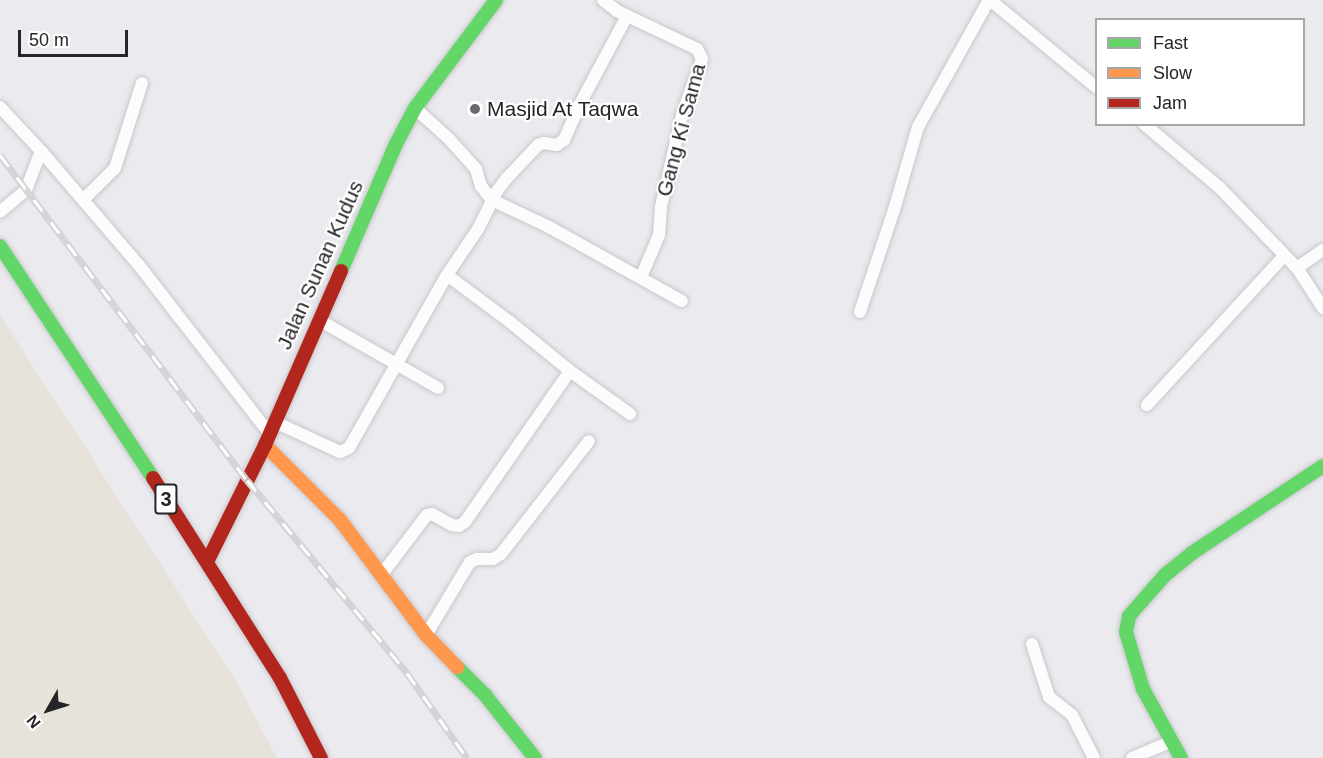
<!DOCTYPE html>
<html>
<head>
<meta charset="utf-8">
<style>
  body { margin:0 }
  #map { position:relative; width:1323px; height:758px; overflow:hidden; background:#eaeaef; font-family:Helvetica,sans-serif }
  div>[style] { position:absolute }
  .industrial>* { inset:0; background:#e8e3da }
  .roads { filter:drop-shadow(0 0 2px #c8c8cc) drop-shadow(0 0 2px #c8c8cc) }
  .street>* { height:12px; margin:-6px; padding:0 6px; transform-origin:6px; border-radius:6px; background:#fcfcfd }
  .fast>* { height:14px; margin:-7px; padding:0 7px; transform-origin:7px; border-radius:7px; background:#63d668 }
  .slow>* { height:14px; margin:-7px; padding:0 7px; transform-origin:7px; border-radius:7px; background:#ff974d }
  .jam>* { height:14px; margin:-7px; padding:0 7px; transform-origin:7px; border-radius:7px; background:#b3261e }
  .rail>* { height:7px; margin-top:-3.5px; transform-origin:0; background:repeating-linear-gradient(90deg,#fff 0 14px,#d4d4d6 0 28px); box-sizing:border-box; border-block:2px solid #d4d4d6 }
  .dots>* { width:16px; height:16px; translate:-50% -50%; box-sizing:border-box; border:3px solid #fff; border-radius:50% }
  span { translate:-50% -50%; white-space:nowrap; text-align:center; line-height:1.15; -webkit-text-stroke:4.5px #fff; paint-order:stroke }
  .shield-label span { padding:2px 4px; background:#fff; border:2px solid; border-radius:4px; -webkit-text-stroke-width:0 }
  .shield-label { font-size:20px; color:#252529; font-weight:700 }
  .poi-label { font-size:21px; color:#252529 }
  .left { translate:0 -50%; text-align:left }
  .street-label { font-size:21px; color:#252529 }
  .legend { position:absolute; left:1095px; top:18px; width:210px; height:108px; box-sizing:border-box; background:#fff; border:2px solid #a8a8a9; margin:0; padding:8px 10px; list-style:none; font-size:18px; color:#252529 }
  .legend li { display:flex; align-items:center; gap:12px; height:30px }
  .legend b { width:30px; border:2px solid #a8a8a9 }
  .north { position:absolute; left:18px; top:680px; width:60px; height:60px; -webkit-text-stroke:4px #fff; paint-order:stroke; rotate:231deg; font-size:16px; font-weight:700; line-height:24px; text-align:center; color:#252529 }
  .north::after { content:''; display:block; margin:auto; width:21px; height:27px; background:#252529; clip-path:polygon(50% 0,100% 100%,50% 72%,0 100%) }
  .scale { position:absolute; left:18px; top:30px; width:110px; height:27px; box-sizing:border-box; border:3px solid #252529; border-top:0; padding-left:8px; font-size:18px; line-height:21px; white-space:nowrap; color:#252529; -webkit-text-stroke:4px #fff; paint-order:stroke }
</style>
</head>
<body>
<div id="map">
  <div class="industrial">
    <div style="clip-path:polygon(0 315px,239px 686px,277px 758px,0 758px)"></div>
  </div>
  <div class="roads">
    <div class="street">
      <div style="left:603px;top:0;width:18px;rotate:38deg"></div>
      <div style="left:617px;top:11px;width:89px;rotate:25.4deg"></div>
      <div style="left:697px;top:49px;width:11px;rotate:63deg"></div>
      <div style="left:702px;top:59px;width:59px;rotate:109.7deg"></div>
      <div style="left:682px;top:115px;width:94px;rotate:102.9deg"></div>
      <div style="left:661px;top:207px;width:28px;rotate:94deg"></div>
      <div style="left:659px;top:235px;width:46px;rotate:113.2deg"></div>
      <div style="left:990px;top:0;width:137px;rotate:39.4deg"></div>
      <div style="left:0;top:107px;width:60px;rotate:47deg"></div>
      <div style="left:41px;top:151px;width:42px;rotate:111deg"></div>
      <div style="left:26px;top:190px;width:34px;rotate:140deg"></div>
      <div style="left:415px;top:108px;width:47px;rotate:42.4deg"></div>
      <div style="left:450px;top:140px;width:39px;rotate:48deg"></div>
      <div style="left:476px;top:169px;width:18px;rotate:74deg"></div>
      <div style="left:481px;top:186px;width:18px;rotate:52deg"></div>
      <div style="left:492px;top:200px;width:63px;rotate:25.3deg"></div>
      <div style="left:549px;top:227px;width:152px;rotate:29.1deg"></div>
      <div style="left:1144px;top:124px;width:99px;rotate:40.1deg"></div>
      <div style="left:1220px;top:188px;width:111px;rotate:46.1deg"></div>
      <div style="left:1297px;top:268px;width:48px;rotate:57deg"></div>
      <div style="left:41px;top:151px;width:149px;rotate:49.4deg"></div>
      <div style="left:138px;top:264px;width:214px;rotate:52.2deg"></div>
      <div style="left:84px;top:199px;width:44px;rotate:-45deg"></div>
      <div style="left:115px;top:168px;width:89px;rotate:-72.4deg"></div>
      <div style="left:1297px;top:268px;width:32px;rotate:-35deg"></div>
      <div style="left:447px;top:275px;width:55px;rotate:-56deg"></div>
      <div style="left:478px;top:229px;width:42px;rotate:-63.4deg"></div>
      <div style="left:497px;top:191px;width:15px;rotate:-53deg"></div>
      <div style="left:506px;top:179px;width:47px;rotate:-46.7deg"></div>
      <div style="left:538px;top:145px;width:5px;rotate:-22deg"></div>
      <div style="left:543px;top:143px;width:14px;rotate:8deg"></div>
      <div style="left:557px;top:145px;width:9px;rotate:-36deg"></div>
      <div style="left:564px;top:140px;width:39px;rotate:-66deg"></div>
      <div style="left:580px;top:104px;width:100px;rotate:-61.9deg"></div>
      <div style="left:860px;top:312px;width:108px;rotate:-71.6deg"></div>
      <div style="left:894px;top:210px;width:86px;rotate:-73.9deg"></div>
      <div style="left:918px;top:127px;width:145px;rotate:-60.8deg"></div>
      <div style="left:319px;top:320px;width:137px;rotate:29.7deg"></div>
      <div style="left:1147px;top:405px;width:202px;rotate:-47.4deg"></div>
      <div style="left:275px;top:422px;width:72px;rotate:24.8deg"></div>
      <div style="left:340px;top:452px;width:10px;rotate:-24deg"></div>
      <div style="left:349px;top:448px;width:199px;rotate:-60.5deg"></div>
      <div style="left:447px;top:275px;width:79px;rotate:36.7deg"></div>
      <div style="left:510px;top:322px;width:77px;rotate:39.2deg"></div>
      <div style="left:570px;top:371px;width:74px;rotate:35.6deg"></div>
      <div style="left:382px;top:574px;width:74px;rotate:-52.7deg"></div>
      <div style="left:427px;top:515px;width:5px;rotate:-11deg"></div>
      <div style="left:432px;top:514px;width:23px;rotate:29deg"></div>
      <div style="left:452px;top:525px;width:7px;rotate:8deg"></div>
      <div style="left:459px;top:526px;width:7px;rotate:-34deg"></div>
      <div style="left:465px;top:522px;width:184px;rotate:-55.2deg"></div>
      <div style="left:426px;top:635px;width:85px;rotate:-58.9deg"></div>
      <div style="left:470px;top:562px;width:8px;rotate:-23deg"></div>
      <div style="left:477px;top:559px;width:16px"></div>
      <div style="left:493px;top:559px;width:9px;rotate:-32deg"></div>
      <div style="left:501px;top:554px;width:143px;rotate:-52.1deg"></div>
      <div style="left:1032px;top:644px;width:56px;rotate:72.2deg"></div>
      <div style="left:1049px;top:697px;width:29px;rotate:38deg"></div>
      <div style="left:1072px;top:715px;width:48px;rotate:62.9deg"></div>
      <div style="left:1132px;top:758px;width:43px;rotate:-23deg"></div>
    </div>
    <div class="fast">
      <div style="left:0;top:246px;width:278px;rotate:56.6deg"></div>
      <div style="left:341px;top:271px;width:138px;rotate:-66.6deg"></div>
      <div style="left:396px;top:144px;width:41px;rotate:-62.2deg"></div>
      <div style="left:415px;top:108px;width:135px;rotate:-53.1deg"></div>
      <div style="left:457px;top:667px;width:40px;rotate:45deg"></div>
      <div style="left:485px;top:695px;width:80px;rotate:51.6deg"></div>
      <div style="left:1181px;top:758px;width:79px;rotate:-118.8deg"></div>
      <div style="left:1143px;top:689px;width:59px;rotate:-106.6deg"></div>
      <div style="left:1126px;top:632px;width:16px;rotate:-79deg"></div>
      <div style="left:1129px;top:616px;width:55px;rotate:-48.7deg"></div>
      <div style="left:1165px;top:575px;width:35px;rotate:-39deg"></div>
      <div style="left:1192px;top:553px;width:157px;rotate:-33.6deg"></div>
    </div>
    <div class="slow">
      <div style="left:265px;top:445px;width:106px;rotate:45deg"></div>
      <div style="left:340px;top:520px;width:144px;rotate:53.2deg"></div>
      <div style="left:426px;top:635px;width:45px;rotate:45.9deg"></div>
    </div>
    <div class="jam">
      <div style="left:153px;top:478px;width:237px;rotate:57.6deg"></div>
      <div style="left:280px;top:678px;width:90px;rotate:62.9deg"></div>
      <div style="left:207px;top:562px;width:131px;rotate:-63.6deg"></div>
      <div style="left:265px;top:445px;width:190px;rotate:-66.4deg"></div>
    </div>
  </div>
  <div class="rail">
    <div style="left:0;top:155px;width:408px;rotate:52.8deg"></div>
    <div style="left:247px;top:480px;width:251px;rotate:50.3deg"></div>
    <div style="left:407px;top:673px;width:104px;rotate:54.8deg"></div>
  </div>
  <div class="dots">
    <div style="left:475px;top:109px;background:#6a6a6e"></div>
  </div>
  <div class="shield-label">
    <span style="left:166px;top:499px">3</span>
  </div>
  <div class="poi-label">
    <span class="left" style="left:487px;top:109px">Masjid At Taqwa</span>
  </div>
  <div class="street-label">
    <span style="left:681px;top:130px;rotate:-75deg">Gang Ki Sama</span>
    <span style="left:320px;top:265px;rotate:-66deg">Jalan Sunan Kudus</span>
  </div>
  <ul class="legend">
  <li><b style="height:8px;background:#63d668"></b>Fast</li>
  <li><b style="height:8px;background:#ff974d"></b>Slow</li>
  <li><b style="height:8px;background:#b3261e"></b>Jam</li>
  </ul>
  <div class="north">N</div>
  <div class="scale">50 m</div>
</div>
</body>
</html>
